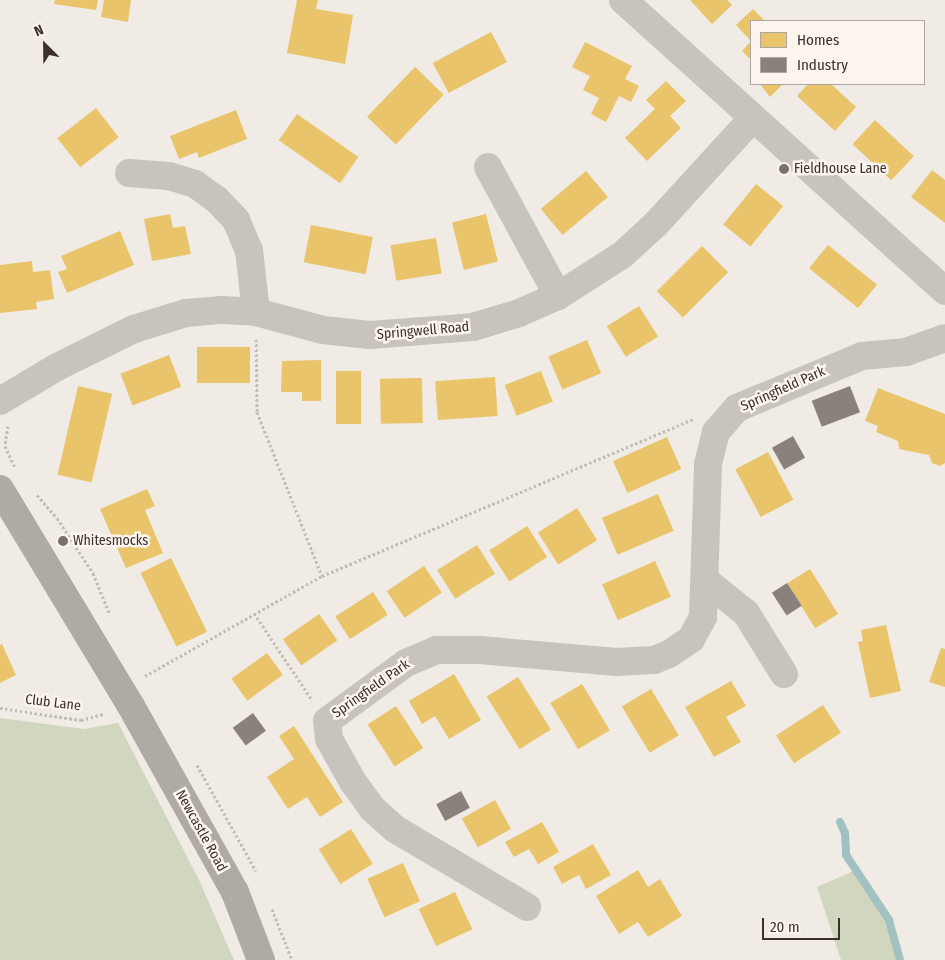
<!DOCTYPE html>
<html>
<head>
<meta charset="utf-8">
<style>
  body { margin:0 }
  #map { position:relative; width:945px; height:960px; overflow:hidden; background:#f0ebe5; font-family:"Fira Sans Condensed",sans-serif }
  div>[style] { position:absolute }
  .green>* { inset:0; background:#d1d6bf }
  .homes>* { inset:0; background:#e9c46a; transform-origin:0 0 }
  .industry>* { inset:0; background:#8a817c; transform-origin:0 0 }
  .stream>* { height:8px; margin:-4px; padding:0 4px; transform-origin:4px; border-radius:4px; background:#a1c2c1 }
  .path>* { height:3px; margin-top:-1.5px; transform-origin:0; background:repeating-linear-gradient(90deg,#c2bbb6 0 2.5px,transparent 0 5px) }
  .street>* { height:28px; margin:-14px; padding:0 14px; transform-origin:14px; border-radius:14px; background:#c9c3be }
  .highway>* { height:28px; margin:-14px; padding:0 14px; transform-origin:14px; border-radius:14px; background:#afaaa4 }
  .dots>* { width:14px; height:14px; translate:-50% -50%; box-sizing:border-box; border:2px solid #fbf5ee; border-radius:50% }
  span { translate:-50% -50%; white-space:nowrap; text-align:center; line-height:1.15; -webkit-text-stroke:5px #fbf5ee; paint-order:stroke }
  .poi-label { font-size:14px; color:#3b302b }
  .left { translate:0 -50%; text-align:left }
  .street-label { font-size:14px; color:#3b302b }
  .legend { position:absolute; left:750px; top:20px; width:175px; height:65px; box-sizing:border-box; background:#fbf5ee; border:1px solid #aea6a0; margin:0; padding:6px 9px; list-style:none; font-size:15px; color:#3b302b }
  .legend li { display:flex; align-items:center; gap:10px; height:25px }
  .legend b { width:25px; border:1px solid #aea6a0 }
  .north { position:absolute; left:20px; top:20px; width:50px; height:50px; -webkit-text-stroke:4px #fbf5ee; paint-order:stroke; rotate:337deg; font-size:14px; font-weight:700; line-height:20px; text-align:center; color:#3b302b }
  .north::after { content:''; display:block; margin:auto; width:18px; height:22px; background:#3b302b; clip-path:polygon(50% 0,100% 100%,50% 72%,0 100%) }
  .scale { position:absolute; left:762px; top:918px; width:78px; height:22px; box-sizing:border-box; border:2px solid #3b302b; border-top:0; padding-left:6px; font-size:15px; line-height:18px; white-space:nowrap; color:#3b302b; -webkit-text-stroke:4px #fbf5ee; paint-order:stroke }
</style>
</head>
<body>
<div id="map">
  <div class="green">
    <div style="clip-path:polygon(0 718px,84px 729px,118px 723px,199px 880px,234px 960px,0 960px)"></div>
    <div style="clip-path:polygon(856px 870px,889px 920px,900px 960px,841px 960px,817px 887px)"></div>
  </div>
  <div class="homes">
    <div style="clip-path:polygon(55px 0,98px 0,96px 10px,54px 4px)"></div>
    <div style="clip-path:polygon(104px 0,131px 0,128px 22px,101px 17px)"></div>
    <div style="clip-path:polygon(297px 0,318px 0,316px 9px,353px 15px,345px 64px,287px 53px)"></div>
    <div style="clip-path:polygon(690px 0,727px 0,732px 5px,712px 24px)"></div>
    <div style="clip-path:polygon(753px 9px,765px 21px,751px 21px,751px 60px,742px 51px,751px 41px,736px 25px)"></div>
    <div style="left:491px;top:32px;width:34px;height:66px;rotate:62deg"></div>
    <div style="clip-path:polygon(585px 42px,632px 66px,625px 79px,639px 86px,631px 102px,619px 96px,606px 122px,591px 114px,599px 98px,583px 90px,590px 76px,572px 67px)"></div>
    <div style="left:415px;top:67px;width:40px;height:69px;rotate:44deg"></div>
    <div style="clip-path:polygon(666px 81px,686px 101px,670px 116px,681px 128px,647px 161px,625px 138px,655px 109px,646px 100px)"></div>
    <div style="clip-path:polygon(760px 84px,783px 84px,770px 97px)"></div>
    <div style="clip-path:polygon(808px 84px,831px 84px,856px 107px,835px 131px,797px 96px)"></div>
    <div style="left:96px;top:108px;width:37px;height:49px;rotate:52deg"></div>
    <div style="clip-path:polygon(236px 110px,247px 139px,199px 158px,197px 152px,179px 159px,170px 136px)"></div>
    <div style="left:297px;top:114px;width:75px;height:32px;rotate:35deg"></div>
    <div style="left:875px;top:120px;width:53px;height:33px;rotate:43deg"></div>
    <div style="clip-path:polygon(932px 170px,945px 180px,945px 223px,911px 197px)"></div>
    <div style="left:586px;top:171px;width:34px;height:59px;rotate:50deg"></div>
    <div style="left:756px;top:184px;width:35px;height:52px;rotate:39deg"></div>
    <div style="clip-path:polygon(170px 214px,173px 228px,185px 226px,191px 254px,152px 261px,144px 219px)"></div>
    <div style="left:486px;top:214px;width:49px;height:35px;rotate:76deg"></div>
    <div style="left:311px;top:225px;width:63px;height:38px;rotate:11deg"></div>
    <div style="clip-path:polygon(120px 231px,134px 265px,67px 293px,58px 272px,67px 269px,61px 256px)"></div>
    <div style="left:436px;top:238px;width:36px;height:46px;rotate:81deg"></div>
    <div style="left:828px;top:245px;width:63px;height:30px;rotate:39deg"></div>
    <div style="left:702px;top:246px;width:37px;height:64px;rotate:45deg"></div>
    <div style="clip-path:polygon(32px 261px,33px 272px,50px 270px,54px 299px,36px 302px,37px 309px,0 313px,0 265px)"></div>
    <div style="left:639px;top:306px;width:36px;height:38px;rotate:58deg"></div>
    <div style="left:587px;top:340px;width:36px;height:42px;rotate:67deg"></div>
    <div style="left:197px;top:347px;width:53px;height:36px"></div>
    <div style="left:169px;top:355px;width:34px;height:52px;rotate:69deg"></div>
    <div style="clip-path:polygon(321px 360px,321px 401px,302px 401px,302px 392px,281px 392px,282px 361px)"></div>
    <div style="left:336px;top:371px;width:25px;height:53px"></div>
    <div style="left:541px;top:371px;width:33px;height:39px;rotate:69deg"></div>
    <div style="left:495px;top:377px;width:39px;height:60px;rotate:86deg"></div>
    <div style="left:422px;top:378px;width:45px;height:42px;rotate:89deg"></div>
    <div style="left:78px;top:386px;width:35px;height:91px;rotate:13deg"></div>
    <div style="clip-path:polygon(878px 388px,945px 414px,945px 463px,940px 466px,932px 463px,929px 455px,899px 449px,898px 441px,876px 432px,878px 426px,865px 421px)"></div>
    <div style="left:667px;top:437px;width:35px;height:59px;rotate:66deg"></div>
    <div style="left:768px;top:452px;width:54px;height:37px;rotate:62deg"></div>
    <div style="clip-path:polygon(147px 489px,155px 506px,145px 510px,163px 553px,126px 568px,100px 509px)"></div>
    <div style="left:658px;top:494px;width:40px;height:61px;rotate:67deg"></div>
    <div style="left:577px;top:508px;width:38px;height:46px;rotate:58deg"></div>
    <div style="left:527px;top:526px;width:37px;height:45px;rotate:57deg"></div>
    <div style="left:477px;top:545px;width:34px;height:47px;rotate:58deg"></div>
    <div style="left:171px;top:558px;width:82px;height:34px;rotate:64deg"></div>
    <div style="left:655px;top:561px;width:39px;height:58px;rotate:66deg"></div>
    <div style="left:424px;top:566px;width:32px;height:45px;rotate:56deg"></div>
    <div style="left:810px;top:569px;width:53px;height:27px;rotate:58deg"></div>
    <div style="left:373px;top:592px;width:27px;height:45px;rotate:57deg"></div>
    <div style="left:319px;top:614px;width:32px;height:44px;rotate:55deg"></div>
    <div style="clip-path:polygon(886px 625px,901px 691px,870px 698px,858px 642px,863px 641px,861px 630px)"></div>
    <div style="clip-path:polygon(2px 644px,16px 675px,0 683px,0 645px)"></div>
    <div style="clip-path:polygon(941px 648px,945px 649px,945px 687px,929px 682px)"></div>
    <div style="left:267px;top:653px;width:27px;height:44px;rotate:54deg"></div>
    <div style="clip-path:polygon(454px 674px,481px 720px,449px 739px,435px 716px,422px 724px,409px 701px)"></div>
    <div style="left:518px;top:677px;width:62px;height:37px;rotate:58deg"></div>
    <div style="clip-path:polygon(731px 681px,746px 706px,726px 717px,741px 742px,714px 757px,685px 707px)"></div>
    <div style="left:582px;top:684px;width:54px;height:37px;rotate:59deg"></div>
    <div style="left:651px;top:689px;width:54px;height:34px;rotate:59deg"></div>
    <div style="left:823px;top:705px;width:33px;height:56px;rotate:57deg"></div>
    <div style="left:396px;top:706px;width:50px;height:34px;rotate:57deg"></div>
    <div style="clip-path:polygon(294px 726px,343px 802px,320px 817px,307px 797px,288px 809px,267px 777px,294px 759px,279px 736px)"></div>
    <div style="left:495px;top:800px;width:33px;height:38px;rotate:61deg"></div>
    <div style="clip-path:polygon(542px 822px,559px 852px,538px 864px,529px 849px,514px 857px,505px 842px)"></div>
    <div style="left:351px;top:829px;width:41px;height:38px;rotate:58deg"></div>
    <div style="clip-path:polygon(593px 844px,611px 875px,586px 889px,579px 875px,562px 884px,553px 867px)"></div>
    <div style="left:403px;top:863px;width:42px;height:39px;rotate:66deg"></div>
    <div style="clip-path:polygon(638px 870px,648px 887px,660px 879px,682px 916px,648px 937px,638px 922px,619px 934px,596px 896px)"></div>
    <div style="left:455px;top:892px;width:41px;height:40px;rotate:65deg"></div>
  </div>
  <div class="industry">
    <div style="left:850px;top:386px;width:28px;height:41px;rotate:69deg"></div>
    <div style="left:793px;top:436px;width:25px;height:24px;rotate:61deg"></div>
    <div style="left:787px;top:583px;width:27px;height:18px;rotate:57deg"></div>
    <div style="left:253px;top:713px;width:22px;height:25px;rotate:54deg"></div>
    <div style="left:461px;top:791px;width:19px;height:28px;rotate:62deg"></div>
  </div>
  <div class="stream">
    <div style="left:840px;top:822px;width:12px;rotate:66deg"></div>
    <div style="left:845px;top:833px;width:22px;rotate:87deg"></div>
    <div style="left:846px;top:855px;width:78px;rotate:56.5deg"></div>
    <div style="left:889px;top:920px;width:41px;rotate:74.6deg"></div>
  </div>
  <div class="path">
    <div style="left:256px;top:339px;width:73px;rotate:89.2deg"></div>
    <div style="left:257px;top:412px;width:176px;rotate:68.4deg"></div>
    <div style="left:8px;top:426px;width:20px;rotate:99deg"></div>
    <div style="left:5px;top:446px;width:23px;rotate:65deg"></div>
    <div style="left:37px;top:495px;width:30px;rotate:49deg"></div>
    <div style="left:57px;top:518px;width:66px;rotate:56.8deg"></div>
    <div style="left:93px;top:573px;width:45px;rotate:68deg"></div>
    <div style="left:254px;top:613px;width:105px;rotate:56.3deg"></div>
    <div style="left:145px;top:676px;width:203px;rotate:-29.5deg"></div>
    <div style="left:322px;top:576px;width:403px;rotate:-22.9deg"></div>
    <div style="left:0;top:708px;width:82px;rotate:8.4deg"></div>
    <div style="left:81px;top:720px;width:24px;rotate:-15deg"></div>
    <div style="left:197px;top:765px;width:121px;rotate:60.9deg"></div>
    <div style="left:272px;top:909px;width:55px;rotate:68.6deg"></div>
  </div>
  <div class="street">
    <div style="left:623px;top:0;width:434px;rotate:42.1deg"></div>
    <div style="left:488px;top:167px;width:147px;rotate:61.5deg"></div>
    <div style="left:129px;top:173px;width:40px;rotate:4.3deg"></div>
    <div style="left:169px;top:176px;width:27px;rotate:17deg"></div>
    <div style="left:195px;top:184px;width:26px;rotate:36deg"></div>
    <div style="left:216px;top:199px;width:29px;rotate:46deg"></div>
    <div style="left:236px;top:220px;width:33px;rotate:67deg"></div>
    <div style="left:249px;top:250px;width:62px;rotate:83.6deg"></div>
    <div style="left:0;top:401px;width:66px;rotate:-30.8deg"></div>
    <div style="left:57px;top:367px;width:86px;rotate:-26.3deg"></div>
    <div style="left:134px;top:329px;width:54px;rotate:-17.1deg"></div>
    <div style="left:186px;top:313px;width:36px;rotate:-5deg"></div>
    <div style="left:222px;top:310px;width:34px;rotate:3deg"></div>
    <div style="left:256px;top:312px;width:69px;rotate:15deg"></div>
    <div style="left:323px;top:330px;width:47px;rotate:6.1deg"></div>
    <div style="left:370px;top:335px;width:103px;rotate:-4.4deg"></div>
    <div style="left:473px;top:327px;width:48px;rotate:-16.9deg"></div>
    <div style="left:519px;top:313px;width:43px;rotate:-23.6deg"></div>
    <div style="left:558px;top:296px;width:76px;rotate:-32.6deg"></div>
    <div style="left:622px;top:255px;width:46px;rotate:-42.4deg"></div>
    <div style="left:656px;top:224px;width:142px;rotate:-47.6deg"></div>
    <div style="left:706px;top:581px;width:51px;rotate:38.7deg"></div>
    <div style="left:746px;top:613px;width:72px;rotate:58.1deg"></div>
    <div style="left:527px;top:907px;width:153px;rotate:-149.4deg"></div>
    <div style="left:395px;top:829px;width:31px;rotate:-138deg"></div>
    <div style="left:372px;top:808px;width:32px;rotate:-126deg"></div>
    <div style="left:353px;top:782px;width:49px;rotate:-119.2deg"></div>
    <div style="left:329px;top:739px;width:18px;rotate:-96deg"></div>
    <div style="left:327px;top:721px;width:98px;rotate:-36.3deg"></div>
    <div style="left:406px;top:663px;width:33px;rotate:-23deg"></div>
    <div style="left:436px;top:650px;width:44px"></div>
    <div style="left:480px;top:650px;width:137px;rotate:5deg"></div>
    <div style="left:616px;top:662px;width:38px;rotate:-3deg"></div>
    <div style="left:654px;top:660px;width:16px;rotate:-22deg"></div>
    <div style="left:669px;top:654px;width:27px;rotate:-34deg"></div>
    <div style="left:691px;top:639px;width:25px;rotate:-61deg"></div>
    <div style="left:703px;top:617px;width:153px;rotate:-88.1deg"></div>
    <div style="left:708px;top:464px;width:33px;rotate:-76deg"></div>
    <div style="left:716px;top:432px;width:32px;rotate:-49deg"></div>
    <div style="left:737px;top:408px;width:135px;rotate:-22.6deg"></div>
    <div style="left:862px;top:356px;width:44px;rotate:-5.2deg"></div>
    <div style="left:906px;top:352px;width:41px;rotate:-19.7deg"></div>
  </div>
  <div class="highway">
    <div style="left:0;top:489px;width:253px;rotate:58.9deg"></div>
    <div style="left:131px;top:706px;width:213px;rotate:60.8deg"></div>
    <div style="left:235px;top:892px;width:73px;rotate:69.1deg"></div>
  </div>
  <div class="dots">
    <div style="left:784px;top:169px;background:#7a716c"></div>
    <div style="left:63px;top:541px;background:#7a716c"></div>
  </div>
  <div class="poi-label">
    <span class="left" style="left:794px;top:169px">Fieldhouse Lane</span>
    <span class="left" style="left:73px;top:541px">Whitesmocks</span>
  </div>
  <div class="street-label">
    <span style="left:423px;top:331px;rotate:-5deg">Springwell Road</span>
    <span style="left:783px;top:389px;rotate:-24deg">Springfield Park</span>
    <span style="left:371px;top:689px;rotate:-35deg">Springfield Park</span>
    <span style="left:53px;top:703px;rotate:7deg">Club Lane</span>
    <span style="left:201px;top:831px;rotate:61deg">Newcastle Road</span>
  </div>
  <ul class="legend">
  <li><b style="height:14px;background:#e9c46a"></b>Homes</li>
  <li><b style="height:14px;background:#8a817c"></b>Industry</li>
  </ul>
  <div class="north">N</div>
  <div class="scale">20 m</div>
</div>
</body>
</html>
